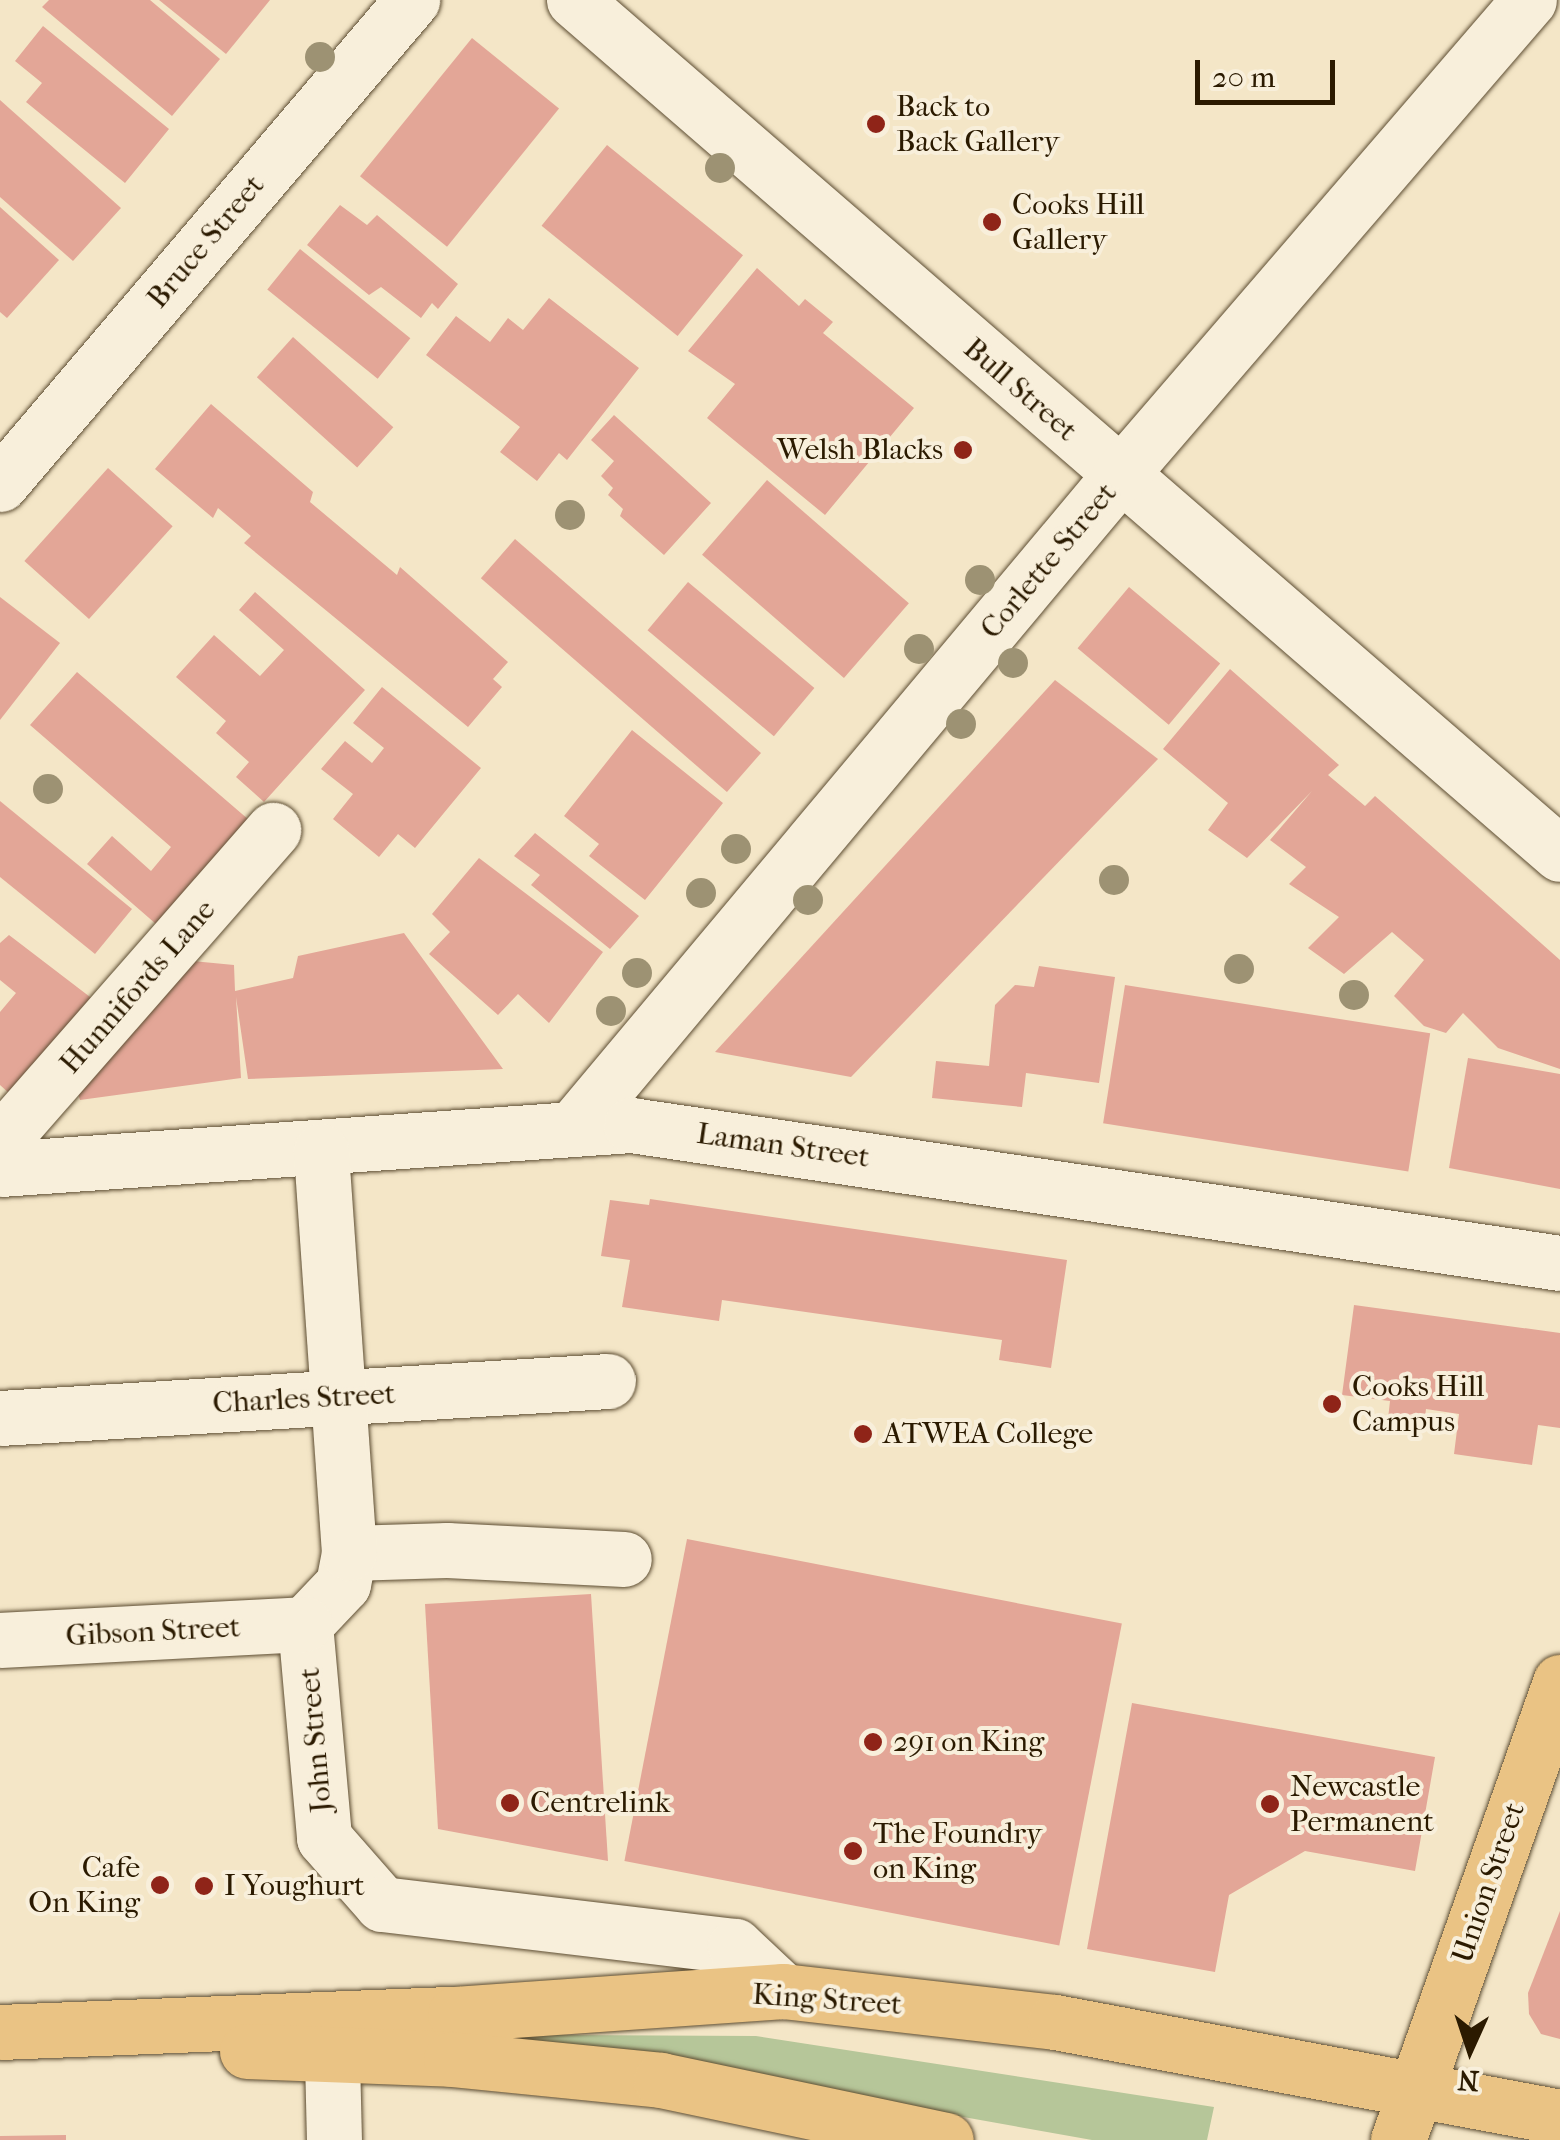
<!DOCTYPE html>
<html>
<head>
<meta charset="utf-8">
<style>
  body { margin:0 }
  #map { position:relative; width:1560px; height:2140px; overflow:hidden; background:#f4e6c7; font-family:"IM FELL French Canon",serif }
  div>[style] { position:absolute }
  .green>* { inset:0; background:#b6c699 }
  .building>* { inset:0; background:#e3a697; transform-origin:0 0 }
  .roads { filter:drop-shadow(0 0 2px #5d4d32) drop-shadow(0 0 2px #5d4d32) }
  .minor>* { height:55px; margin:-27.5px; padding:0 27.5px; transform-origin:27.5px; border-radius:27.5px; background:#f8efdb }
  .major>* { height:55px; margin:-27.5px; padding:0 27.5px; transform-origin:27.5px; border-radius:27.5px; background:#eac384 }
  .trees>* { width:30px; height:30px; margin:-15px; border-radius:50%; background:#9d9273 }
  .dots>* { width:28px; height:28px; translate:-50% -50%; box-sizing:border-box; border:5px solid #f8efdb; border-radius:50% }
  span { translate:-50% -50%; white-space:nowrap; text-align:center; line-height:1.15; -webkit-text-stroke:8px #f8efdb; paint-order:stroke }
  .poi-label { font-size:30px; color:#2b1a00 }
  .left { translate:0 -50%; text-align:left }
  .right { translate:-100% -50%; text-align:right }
  .street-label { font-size:30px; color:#2b1a00 }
  .north { position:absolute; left:1420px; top:2000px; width:100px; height:100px; -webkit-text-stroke:8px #f8efdb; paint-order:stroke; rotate:183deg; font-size:28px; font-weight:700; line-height:40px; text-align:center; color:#2b1a00 }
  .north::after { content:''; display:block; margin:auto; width:35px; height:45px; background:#2b1a00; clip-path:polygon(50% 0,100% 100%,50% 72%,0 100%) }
  .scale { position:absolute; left:1195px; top:60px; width:140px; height:45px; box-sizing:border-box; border:5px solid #2b1a00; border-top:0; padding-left:12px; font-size:30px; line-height:35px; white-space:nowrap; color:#2b1a00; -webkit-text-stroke:8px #f8efdb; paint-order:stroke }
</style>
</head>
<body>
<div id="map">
  <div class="green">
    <div style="clip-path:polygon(341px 2034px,756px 2036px,1214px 2107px,1207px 2140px,1092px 2140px,656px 2062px)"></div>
  </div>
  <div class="building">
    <div style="clip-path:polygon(49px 0,150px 0,220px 59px,172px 116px,42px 7px)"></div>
    <div style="clip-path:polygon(159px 0,270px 0,226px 54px)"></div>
    <div style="clip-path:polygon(43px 26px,169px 129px,125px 183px,26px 102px,42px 83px,15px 61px)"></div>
    <div style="left:472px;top:38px;width:112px;height:178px;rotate:39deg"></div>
    <div style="clip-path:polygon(0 100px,121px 208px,73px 261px,0 197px)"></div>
    <div style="left:607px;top:145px;width:175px;height:104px;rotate:39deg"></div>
    <div style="clip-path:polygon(340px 205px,367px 225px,377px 215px,458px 284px,438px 309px,432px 303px,421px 318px,381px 287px,369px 295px,307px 245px)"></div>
    <div style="clip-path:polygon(0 207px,59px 260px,7px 318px,0 312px)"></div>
    <div style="left:300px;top:249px;width:142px;height:52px;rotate:39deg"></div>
    <div style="clip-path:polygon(757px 268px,799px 306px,805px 299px,833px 322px,823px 333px,914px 408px,825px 515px,707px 418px,735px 384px,688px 351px)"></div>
    <div style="clip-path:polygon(549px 298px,639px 368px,567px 460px,559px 453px,537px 481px,500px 452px,520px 427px,426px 355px,456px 316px,490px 342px,508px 318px,523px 330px)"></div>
    <div style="left:293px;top:337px;width:135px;height:54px;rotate:42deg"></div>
    <div style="clip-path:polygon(211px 404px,313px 492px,310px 502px,397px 575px,400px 567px,508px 662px,493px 679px,502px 687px,468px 727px,244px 543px,251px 536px,218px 508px,213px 518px,155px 469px)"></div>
    <div style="clip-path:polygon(614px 415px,711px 503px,664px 555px,620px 516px,623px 509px,608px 495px,613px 488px,601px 476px,614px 461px,591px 440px)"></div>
    <div style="left:108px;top:468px;width:87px;height:125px;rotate:42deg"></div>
    <div style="left:767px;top:480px;width:188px;height:99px;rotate:41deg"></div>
    <div style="left:515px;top:539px;width:326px;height:52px;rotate:41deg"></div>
    <div style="left:688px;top:582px;width:165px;height:63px;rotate:40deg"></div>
    <div style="left:1129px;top:587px;width:119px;height:80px;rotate:40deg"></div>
    <div style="clip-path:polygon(255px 592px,365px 690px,264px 802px,236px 777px,249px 762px,216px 733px,226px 721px,176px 677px,214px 635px,260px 676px,284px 650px,239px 610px)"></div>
    <div style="clip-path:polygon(0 597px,60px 643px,0 720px)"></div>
    <div style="clip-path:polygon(1230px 669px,1339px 765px,1328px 775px,1365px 806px,1375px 796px,1560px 960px,1560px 1069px,1498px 1048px,1463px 1013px,1446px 1033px,1424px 1026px,1394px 996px,1424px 960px,1392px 932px,1344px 974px,1308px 948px,1339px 917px,1289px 884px,1306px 867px,1270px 840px,1312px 791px,1247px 858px,1208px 830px,1228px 803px,1163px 749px)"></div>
    <div style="clip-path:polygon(77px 672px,256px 826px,164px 931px,87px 864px,112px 836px,151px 871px,171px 847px,30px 725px)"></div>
    <div style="clip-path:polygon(1055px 680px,1158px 759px,851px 1077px,715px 1052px)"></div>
    <div style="clip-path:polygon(382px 687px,481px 768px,415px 848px,398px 834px,379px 857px,333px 819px,353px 794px,321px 769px,345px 741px,372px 763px,384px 748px,353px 723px)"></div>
    <div style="clip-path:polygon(632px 730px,723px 803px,645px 900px,589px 856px,599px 844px,564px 816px)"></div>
    <div style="clip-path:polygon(0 801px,132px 909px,95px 954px,0 877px)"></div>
    <div style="clip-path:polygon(535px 833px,639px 916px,610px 949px,531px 885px,540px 875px,514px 856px)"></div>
    <div style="clip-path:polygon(479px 858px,603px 952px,549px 1023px,518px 994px,498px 1015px,429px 954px,450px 932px,432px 914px)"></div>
    <div style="clip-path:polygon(404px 933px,503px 1069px,248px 1079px,236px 997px,241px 1078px,80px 1100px,75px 1083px,182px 960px,234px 965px,235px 991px,293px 978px,298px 956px)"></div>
    <div style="clip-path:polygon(9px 935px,94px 1000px,10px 1094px,0 1085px,0 1012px,16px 993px,0 980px,0 943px)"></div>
    <div style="clip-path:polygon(1039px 966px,1115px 977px,1099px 1083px,1026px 1073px,1022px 1107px,932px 1098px,936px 1061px,989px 1066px,995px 1005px,1015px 985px,1034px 987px)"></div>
    <div style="left:1125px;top:985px;width:309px;height:140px;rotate:9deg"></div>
    <div style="clip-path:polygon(1468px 1058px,1560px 1074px,1560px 1189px,1449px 1168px)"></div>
    <div style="clip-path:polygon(650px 1199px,1067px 1260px,1051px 1368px,999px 1360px,1002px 1340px,722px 1300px,719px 1321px,622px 1307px,630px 1260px,601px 1256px,610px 1200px,649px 1205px)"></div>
    <div style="clip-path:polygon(1354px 1305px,1560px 1333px,1560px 1428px,1538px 1425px,1532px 1465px,1454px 1454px,1459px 1414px,1426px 1409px,1423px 1433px,1387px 1428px,1390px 1401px,1342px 1395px)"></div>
    <div style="left:687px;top:1539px;width:443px;height:328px;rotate:11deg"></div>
    <div style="clip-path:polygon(591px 1594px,608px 1861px,438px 1829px,425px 1604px)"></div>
    <div style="clip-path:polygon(1132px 1703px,1435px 1757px,1415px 1871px,1305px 1851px,1229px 1895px,1215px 1972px,1087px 1949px)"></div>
    <div style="clip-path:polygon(1560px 1911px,1560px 2039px,1541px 2034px,1529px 2014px,1528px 1993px)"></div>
    <div style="clip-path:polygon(66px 2135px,66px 2140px,0 2140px,0 2136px)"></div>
  </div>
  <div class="roads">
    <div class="minor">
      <div style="left:574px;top:0;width:1304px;rotate:40.9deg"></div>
      <div style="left:0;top:484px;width:636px;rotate:-49.59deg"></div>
      <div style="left:575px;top:1126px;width:848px;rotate:-50.07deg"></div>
      <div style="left:1119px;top:476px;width:628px;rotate:-49.26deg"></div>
      <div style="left:0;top:1142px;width:415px;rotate:-48.8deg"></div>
      <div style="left:0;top:1169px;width:633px;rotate:-3.99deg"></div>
      <div style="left:631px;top:1125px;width:939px;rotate:8.45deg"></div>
      <div style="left:0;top:1418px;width:609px;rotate:-3.48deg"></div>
      <div style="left:349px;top:1553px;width:98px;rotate:-1.8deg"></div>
      <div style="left:447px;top:1550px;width:177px;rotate:2.9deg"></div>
      <div style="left:305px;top:1624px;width:215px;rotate:84.9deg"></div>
      <div style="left:324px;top:1838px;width:88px;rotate:48.7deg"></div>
      <div style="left:382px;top:1904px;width:355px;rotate:6.8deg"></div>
      <div style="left:735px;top:1946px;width:66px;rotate:43.2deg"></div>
      <div style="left:305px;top:1624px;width:55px;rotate:-46.5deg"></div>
      <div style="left:343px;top:1584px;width:32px;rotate:-79deg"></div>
      <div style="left:349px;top:1553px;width:403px;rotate:-94deg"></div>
      <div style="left:0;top:1640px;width:305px;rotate:-3deg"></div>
      <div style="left:332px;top:2059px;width:81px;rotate:88.6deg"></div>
    </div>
    <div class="major">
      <div style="left:0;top:2032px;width:455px;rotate:-2.3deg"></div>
      <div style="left:455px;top:2014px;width:329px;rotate:-4deg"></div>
      <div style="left:783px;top:1991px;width:274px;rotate:6.5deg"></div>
      <div style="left:1055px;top:2022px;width:514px;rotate:10.65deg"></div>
      <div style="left:247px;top:2051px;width:204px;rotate:2.2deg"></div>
      <div style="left:451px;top:2059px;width:211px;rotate:5.7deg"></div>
      <div style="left:661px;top:2080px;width:291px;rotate:11.9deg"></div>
      <div style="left:1398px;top:2140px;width:486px;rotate:-70.5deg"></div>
    </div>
  </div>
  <div class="trees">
    <div style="left:320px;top:57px"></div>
    <div style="left:720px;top:168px"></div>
    <div style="left:570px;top:515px"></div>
    <div style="left:980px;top:580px"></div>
    <div style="left:919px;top:649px"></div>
    <div style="left:1013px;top:663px"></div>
    <div style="left:961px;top:724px"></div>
    <div style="left:48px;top:789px"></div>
    <div style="left:736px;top:849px"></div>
    <div style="left:1114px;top:880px"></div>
    <div style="left:701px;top:893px"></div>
    <div style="left:808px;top:900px"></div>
    <div style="left:1239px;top:969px"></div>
    <div style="left:637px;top:973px"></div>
    <div style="left:1354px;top:995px"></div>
    <div style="left:611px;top:1011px"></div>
  </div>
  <div class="dots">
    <div style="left:876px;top:124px;background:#8f2418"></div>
    <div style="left:992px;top:222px;background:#8f2418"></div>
    <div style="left:963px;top:450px;background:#8f2418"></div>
    <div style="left:1332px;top:1404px;background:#8f2418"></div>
    <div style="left:863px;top:1434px;background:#8f2418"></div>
    <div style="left:873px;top:1742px;background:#8f2418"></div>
    <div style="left:510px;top:1803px;background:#8f2418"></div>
    <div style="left:1270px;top:1804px;background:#8f2418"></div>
    <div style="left:853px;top:1851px;background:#8f2418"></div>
    <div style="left:160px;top:1885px;background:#8f2418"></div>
    <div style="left:204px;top:1886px;background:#8f2418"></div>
  </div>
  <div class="poi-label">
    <span class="left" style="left:896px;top:124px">Back to<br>Back Gallery</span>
    <span class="left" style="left:1012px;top:222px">Cooks Hill<br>Gallery</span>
    <span class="right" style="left:943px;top:450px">Welsh Blacks</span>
    <span class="left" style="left:1352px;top:1404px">Cooks Hill<br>Campus</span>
    <span class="left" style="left:883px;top:1434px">ATWEA College</span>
    <span class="left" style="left:893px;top:1742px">291 on King</span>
    <span class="left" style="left:1290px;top:1804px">Newcastle<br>Permanent</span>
    <span class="left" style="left:530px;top:1803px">Centrelink</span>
    <span class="left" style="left:873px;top:1851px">The Foundry<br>on King</span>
    <span class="right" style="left:140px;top:1885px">Cafe<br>On King</span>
    <span class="left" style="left:224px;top:1886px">I Youghurt</span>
  </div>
  <div class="street-label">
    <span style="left:206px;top:242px;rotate:-50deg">Bruce Street</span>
    <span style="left:1020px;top:390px;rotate:41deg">Bull Street</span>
    <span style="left:1049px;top:561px;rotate:-50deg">Corlette Street</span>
    <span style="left:138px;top:987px;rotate:-49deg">Hunnifords Lane</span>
    <span style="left:783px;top:1146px;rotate:8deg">Laman Street</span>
    <span style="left:304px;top:1399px;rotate:-3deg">Charles Street</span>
    <span style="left:153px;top:1632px;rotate:-3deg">Gibson Street</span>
    <span style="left:316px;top:1740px;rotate:-95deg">John Street</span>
    <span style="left:1489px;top:1883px;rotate:-71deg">Union Street</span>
    <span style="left:827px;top:2000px;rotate:4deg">King Street</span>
  </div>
  <div class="north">N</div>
  <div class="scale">20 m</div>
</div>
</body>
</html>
